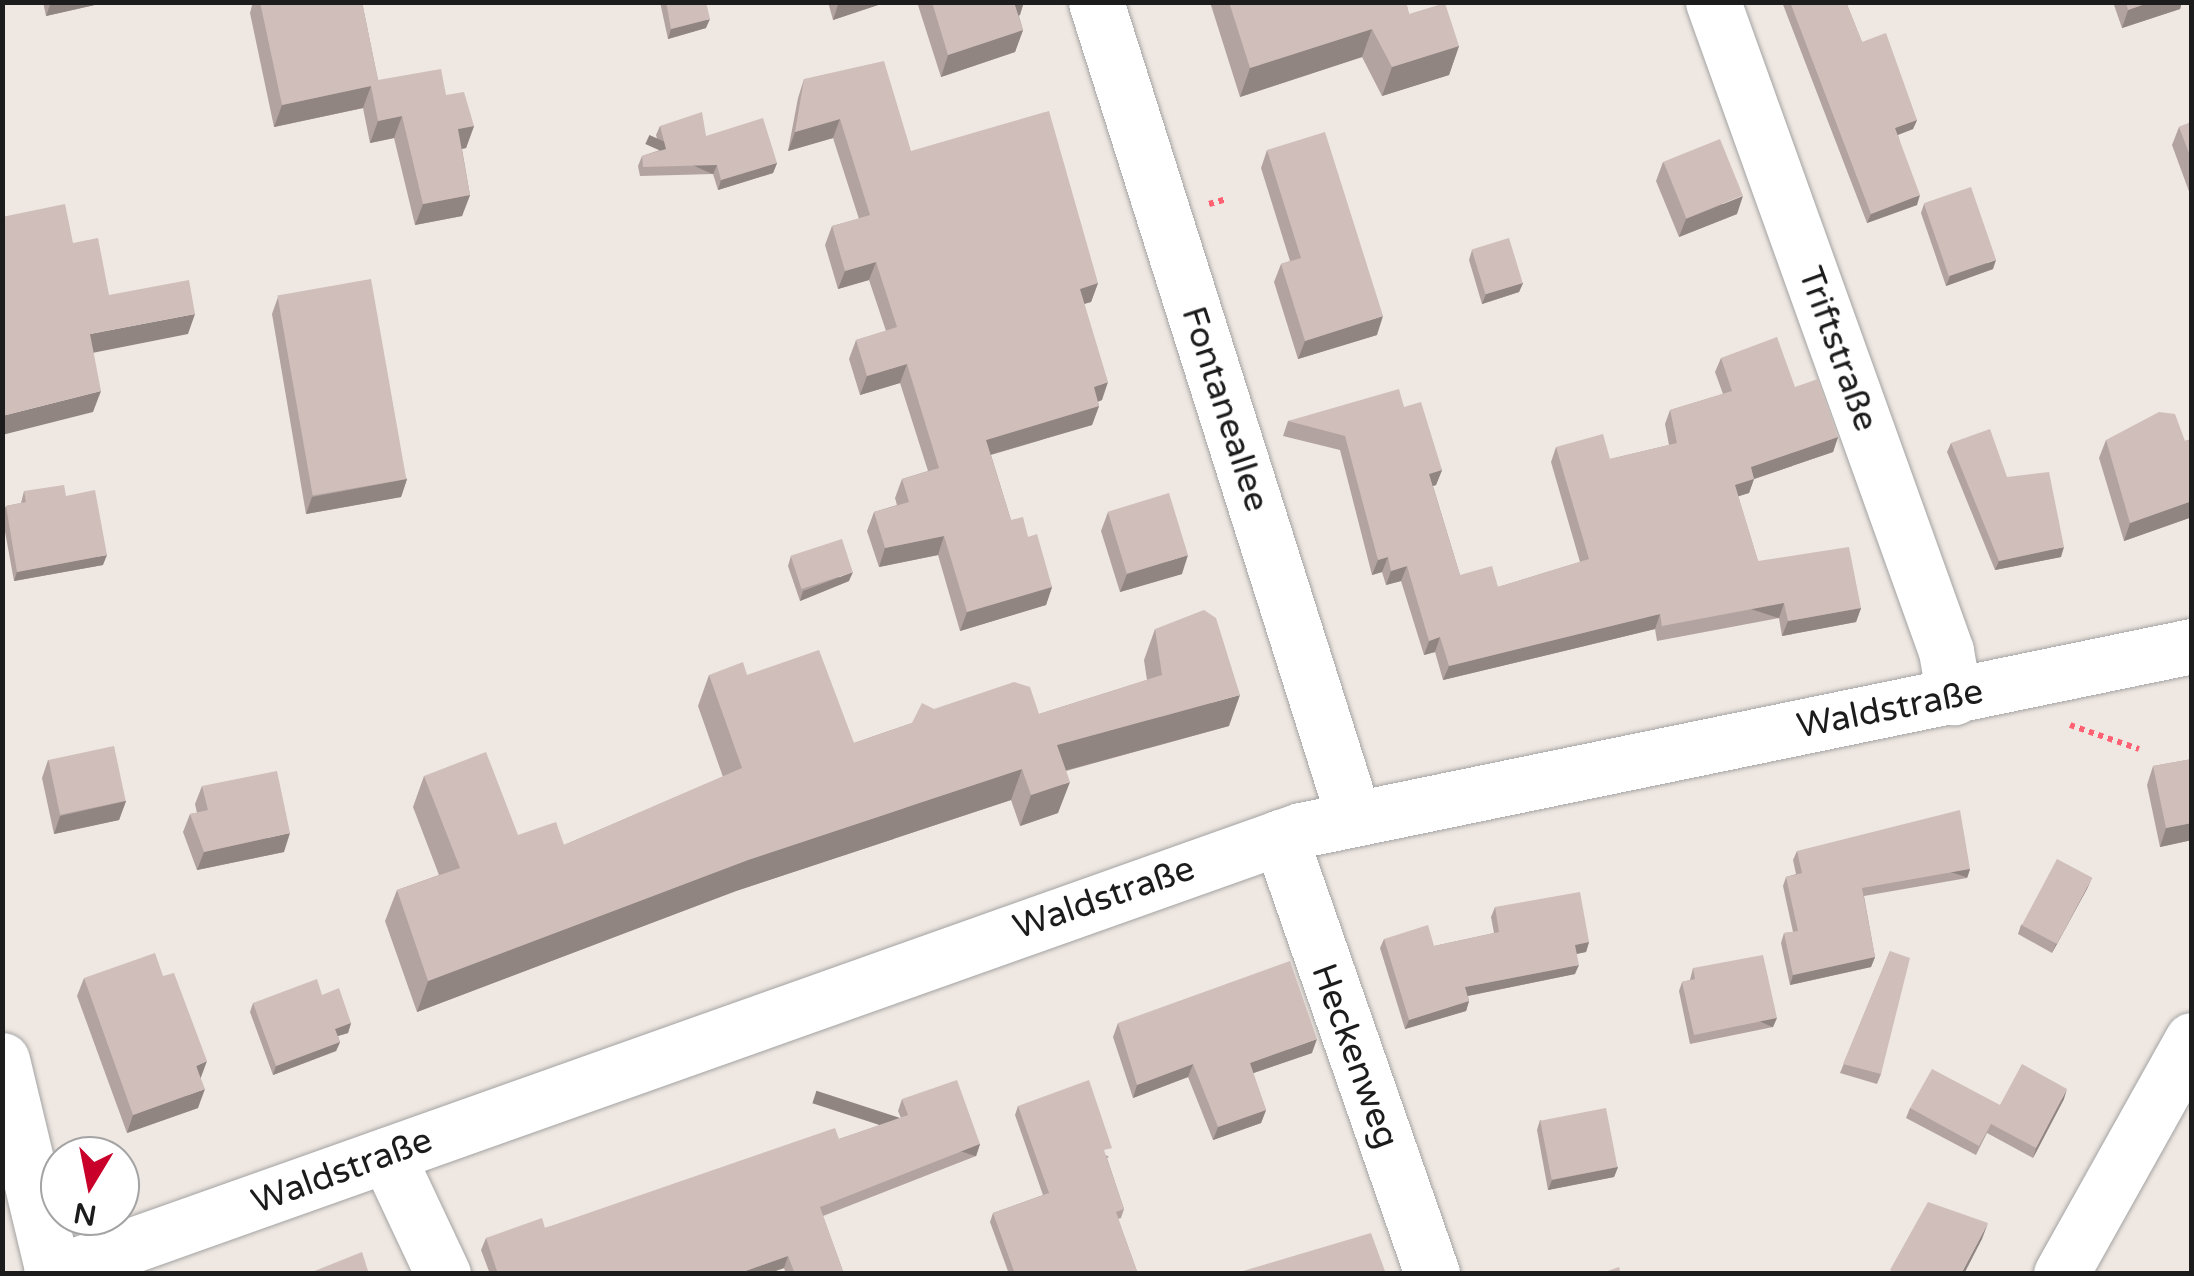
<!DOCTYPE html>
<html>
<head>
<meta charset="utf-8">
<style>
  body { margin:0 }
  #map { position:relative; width:2194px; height:1276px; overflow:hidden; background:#efe7e1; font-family:"Varela Round",sans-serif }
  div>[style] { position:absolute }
  .path>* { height:6px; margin-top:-3px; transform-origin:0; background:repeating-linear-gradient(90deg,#ff6172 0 5px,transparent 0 10px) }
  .roads { filter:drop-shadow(0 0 2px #a3a3a3) drop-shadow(0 0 2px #a3a3a3) }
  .minor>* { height:55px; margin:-27.5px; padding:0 27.5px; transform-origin:27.5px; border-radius:27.5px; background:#fff }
  .wall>* { inset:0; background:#b2a3a0 }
  .shaded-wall>* { inset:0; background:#918582; transform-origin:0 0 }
  .building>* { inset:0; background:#cfbeba; transform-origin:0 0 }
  span { translate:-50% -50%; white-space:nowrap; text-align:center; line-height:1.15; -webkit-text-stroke:8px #fff; paint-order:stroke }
  .street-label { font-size:35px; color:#1c1c1c }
  .frame { position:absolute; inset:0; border:5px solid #1c1c1c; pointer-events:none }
  .north { position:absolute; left:40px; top:1136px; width:100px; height:100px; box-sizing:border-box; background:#fff; border:2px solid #a4a4a4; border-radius:50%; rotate:190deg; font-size:28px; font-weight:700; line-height:40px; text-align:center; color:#1c1c1c }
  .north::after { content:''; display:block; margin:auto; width:35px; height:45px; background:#c8002a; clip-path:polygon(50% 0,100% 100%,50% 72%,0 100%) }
</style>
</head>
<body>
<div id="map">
  <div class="path">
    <div style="left:1209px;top:204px;width:19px;rotate:-16deg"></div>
    <div style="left:2070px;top:725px;width:73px;rotate:19.2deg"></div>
  </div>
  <div class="roads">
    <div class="minor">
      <div style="left:1096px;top:2px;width:853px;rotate:72.46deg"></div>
      <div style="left:1713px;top:2px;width:690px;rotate:70.25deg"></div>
      <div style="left:1946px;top:651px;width:47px;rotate:80.1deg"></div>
      <div style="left:1280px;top:837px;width:463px;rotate:70.8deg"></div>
      <div style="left:2px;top:1060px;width:219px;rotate:76.5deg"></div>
      <div style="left:387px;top:1155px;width:132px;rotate:64.8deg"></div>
      <div style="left:51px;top:1274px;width:1327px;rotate:-19.56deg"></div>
      <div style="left:1301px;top:830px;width:910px;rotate:-11.67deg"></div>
      <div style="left:2061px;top:1274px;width:268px;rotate:-60.8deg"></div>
    </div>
  </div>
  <div class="wall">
    <div style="clip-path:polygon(43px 2px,108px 2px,46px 16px)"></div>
    <div style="clip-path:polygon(253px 2px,362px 2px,378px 80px,446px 95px,474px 126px,466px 148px,462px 149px,470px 195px,462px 216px,415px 225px,394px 138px,370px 143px,363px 108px,274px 127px,250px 13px)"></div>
    <div style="clip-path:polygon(660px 2px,706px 2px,706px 28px,668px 39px)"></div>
    <div style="clip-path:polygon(828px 2px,887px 2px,833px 20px)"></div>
    <div style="clip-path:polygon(917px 2px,1024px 2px,1019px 16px,1023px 30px,1015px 52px,941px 77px)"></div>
    <div style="clip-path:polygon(1210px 2px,1406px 2px,1409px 14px,1459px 46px,1449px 75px,1382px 96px,1362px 57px,1240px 97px)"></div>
    <div style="clip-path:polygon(1782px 2px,1846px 2px,1862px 42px,1917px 120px,1913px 129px,1898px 135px,1917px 205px,1867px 223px)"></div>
    <div style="clip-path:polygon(2113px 2px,2182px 2px,2180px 9px,2122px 28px)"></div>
    <div style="clip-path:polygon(804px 79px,1098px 283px,1091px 302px,1084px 304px,1102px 400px,1098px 402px,1099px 406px,1092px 425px,991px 455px,1011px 520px,1028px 537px,1052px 587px,1046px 605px,960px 631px,938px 555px,879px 567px,867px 531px,874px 512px,897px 505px,895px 498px,902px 479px,928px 471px,900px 383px,860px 395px,849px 359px,856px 340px,886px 331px,869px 280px,838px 289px,825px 245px,832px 226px,859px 219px,833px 138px,788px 151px,798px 98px)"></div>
    <div style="clip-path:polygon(2192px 122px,2191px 197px,2172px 145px,2179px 127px)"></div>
    <div style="clip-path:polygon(660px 126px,706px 136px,777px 163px,773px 173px,718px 190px,713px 174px,640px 176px,638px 166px,642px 156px,660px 150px,656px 135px)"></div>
    <div style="clip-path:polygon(1267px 150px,1377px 335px,1298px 359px,1274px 282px,1281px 264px,1290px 261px,1261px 168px)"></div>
    <div style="clip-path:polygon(1663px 162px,1737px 214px,1679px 237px,1656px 181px)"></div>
    <div style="clip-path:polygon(1924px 204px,1993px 269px,1946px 286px,1921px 213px)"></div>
    <div style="clip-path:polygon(1472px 250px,1523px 283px,1519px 292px,1482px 304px,1469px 260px)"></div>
    <div style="clip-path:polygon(278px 297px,407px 479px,401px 497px,306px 514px,272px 314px)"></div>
    <div style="clip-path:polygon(1721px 358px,1795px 387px,1838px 437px,1833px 452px,1754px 479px,1749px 493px,1738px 496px,1758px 561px,1861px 608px,1856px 622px,1782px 636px,1779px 618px,1657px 641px,1655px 629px,1443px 680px,1435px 652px,1424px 655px,1401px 581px,1386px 585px,1382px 572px,1372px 575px,1340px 450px,1283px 436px,1288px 421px,1404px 407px,1442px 470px,1436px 485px,1433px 486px,1460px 575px,1498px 587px,1580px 562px,1551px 462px,1556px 447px,1610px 459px,1669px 445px,1665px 424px,1670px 410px,1723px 394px,1715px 372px)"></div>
    <div style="clip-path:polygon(2192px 439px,2192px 517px,2124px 541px,2099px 458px,2106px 440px,2185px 441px)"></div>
    <div style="clip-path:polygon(1951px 443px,2007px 477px,2061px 557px,1995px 570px,1947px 452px)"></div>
    <div style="clip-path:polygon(24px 491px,66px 496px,103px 565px,14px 581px,2px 515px,6px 506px,21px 503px)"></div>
    <div style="clip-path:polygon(1108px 512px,1182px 574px,1120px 592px,1101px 531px)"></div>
    <div style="clip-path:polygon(791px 556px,849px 581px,800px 601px,788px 566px)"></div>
    <div style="clip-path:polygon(1155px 629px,1229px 726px,1066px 771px,1058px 813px,1020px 826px,1011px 800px,736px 891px,417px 1012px,385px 921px,397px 890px,439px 875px,413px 807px,424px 776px,518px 835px,564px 845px,723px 777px,698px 706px,709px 675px,747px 675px,854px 743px,912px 723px,934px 709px,1039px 714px,1147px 680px,1144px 660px)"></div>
    <div style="clip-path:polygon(2192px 759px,2192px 840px,2160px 847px,2147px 785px,2153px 766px)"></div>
    <div style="clip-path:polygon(48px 760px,126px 801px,119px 820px,54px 834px,42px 778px)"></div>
    <div style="clip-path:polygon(202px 786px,284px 852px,197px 870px,183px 832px,190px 814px,197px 813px,195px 804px)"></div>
    <div style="clip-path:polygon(1797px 851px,1970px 869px,1967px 878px,1864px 896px,1875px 957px,1871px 967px,1790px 985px,1781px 943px,1784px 933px,1793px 932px,1783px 886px,1786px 877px,1796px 874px,1793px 860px)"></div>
    <div style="clip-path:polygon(2088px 887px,2052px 953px,2018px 934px,2021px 925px)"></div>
    <div style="clip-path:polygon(1495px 907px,1589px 942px,1586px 952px,1576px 954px,1575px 974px,1468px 996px,1469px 1001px,1466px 1011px,1405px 1029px,1380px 948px,1384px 939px,1434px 946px,1494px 933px,1491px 917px)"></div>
    <div style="clip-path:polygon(1890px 951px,1881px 1074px,1877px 1084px,1840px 1073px)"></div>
    <div style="clip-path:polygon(1693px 968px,1773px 1027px,1690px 1044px,1679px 991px,1682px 982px,1690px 980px)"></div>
    <div style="clip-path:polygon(84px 978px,198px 1108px,127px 1133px,77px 996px)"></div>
    <div style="clip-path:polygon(322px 995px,351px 1023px,348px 1033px,338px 1036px,340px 1042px,336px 1051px,273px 1075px,250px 1012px,253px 1003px)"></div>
    <div style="clip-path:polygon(1118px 1023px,1312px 1053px,1253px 1073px,1266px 1110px,1261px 1123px,1213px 1140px,1188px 1077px,1133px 1098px,1113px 1037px)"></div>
    <div style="clip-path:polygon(902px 1099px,980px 1144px,976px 1156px,823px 1216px,844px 1274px,786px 1274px,784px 1268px,767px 1274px,490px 1274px,481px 1250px,486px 1238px,545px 1228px,839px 1139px,901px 1118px,898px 1111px)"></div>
    <div style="clip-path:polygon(2064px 1099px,2033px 1158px,1987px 1133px,1976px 1155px,1906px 1118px,1910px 1108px,2000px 1105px)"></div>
    <div style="clip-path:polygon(1018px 1106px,1109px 1157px,1107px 1158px,1124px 1209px,1121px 1218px,1118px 1219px,1138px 1274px,1009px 1274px,990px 1222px,993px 1213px,1043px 1195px,1015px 1115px)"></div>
    <div style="clip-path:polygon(1540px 1120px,1618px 1167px,1614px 1177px,1548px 1190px,1537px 1130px)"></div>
  </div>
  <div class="shaded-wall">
    <div style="clip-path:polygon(51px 2px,108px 2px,46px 16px)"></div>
    <div style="clip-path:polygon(839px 2px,887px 2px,833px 20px)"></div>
    <div style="clip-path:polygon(1012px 2px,1024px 2px,1020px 15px,1006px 20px)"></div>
    <div style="clip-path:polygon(2151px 2px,2182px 2px,2180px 9px,2122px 28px,2128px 10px)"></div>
    <div style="clip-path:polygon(710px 19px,706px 28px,668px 39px,671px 29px)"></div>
    <div style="clip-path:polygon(1372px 29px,1362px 57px,1240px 97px,1250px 68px)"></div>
    <div style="clip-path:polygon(1023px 30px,1015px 52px,941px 77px,948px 55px)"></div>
    <div style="clip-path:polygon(1459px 46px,1449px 75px,1382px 96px,1392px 67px)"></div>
    <div style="clip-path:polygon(371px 86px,363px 108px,274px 127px,282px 105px)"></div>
    <div style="clip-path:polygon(402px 116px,394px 138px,370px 143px,378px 121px)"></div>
    <div style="clip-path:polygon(840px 119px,833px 138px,788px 151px,795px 132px)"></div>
    <div style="clip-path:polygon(1917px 120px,1913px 129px,1892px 137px,1895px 128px)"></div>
    <div style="clip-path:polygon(474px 126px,466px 148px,450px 151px,458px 129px)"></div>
    <div style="clip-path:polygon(777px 163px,773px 173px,718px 190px,721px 180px)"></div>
    <div style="left:717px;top:165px;width:10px;height:74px;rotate:114deg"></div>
    <div style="clip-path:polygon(470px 195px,462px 216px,415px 225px,423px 204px)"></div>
    <div style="clip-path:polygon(1920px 195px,1917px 205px,1867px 223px,1871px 214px)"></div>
    <div style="clip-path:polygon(1743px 196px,1737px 214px,1679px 237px,1686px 219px)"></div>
    <div style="clip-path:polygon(1996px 260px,1993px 269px,1946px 286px,1950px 276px)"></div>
    <div style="clip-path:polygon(876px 262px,869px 280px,838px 289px,845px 271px)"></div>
    <div style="clip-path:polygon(1098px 283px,1091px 302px,1073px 307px,1080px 289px)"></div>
    <div style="clip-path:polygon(1523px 283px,1519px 292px,1482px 304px,1486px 294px)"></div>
    <div style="clip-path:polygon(195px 314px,188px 334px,82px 355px,90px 334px)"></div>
    <div style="clip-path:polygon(1383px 316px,1377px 335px,1298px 359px,1305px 341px)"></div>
    <div style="clip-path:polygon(907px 364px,900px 383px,860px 395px,867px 376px)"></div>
    <div style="clip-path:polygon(1108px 382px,1102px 400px,1087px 405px,1094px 387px)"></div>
    <div style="clip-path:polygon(101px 391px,93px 412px,2px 435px,2px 416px)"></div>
    <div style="clip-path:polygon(1099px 406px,1092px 425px,979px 458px,986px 440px)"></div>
    <div style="clip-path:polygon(1838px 437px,1833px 452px,1754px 479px,1749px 493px,1730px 499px,1735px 485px,1751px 467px)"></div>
    <div style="clip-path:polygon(1442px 470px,1436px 485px,1424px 489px,1429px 474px)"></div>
    <div style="clip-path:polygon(407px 479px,401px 497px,306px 514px,312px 497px)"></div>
    <div style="clip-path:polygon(2192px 501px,2192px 517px,2124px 541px,2130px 523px)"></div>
    <div style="clip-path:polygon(944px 536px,938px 555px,879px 567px,885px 548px)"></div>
    <div style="clip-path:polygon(2064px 547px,2061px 557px,1995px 570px,1999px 561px)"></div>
    <div style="clip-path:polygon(107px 555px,103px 565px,14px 581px,17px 572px)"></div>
    <div style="clip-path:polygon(1188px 555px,1182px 574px,1120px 592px,1127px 574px)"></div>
    <div style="clip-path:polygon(1388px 557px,1382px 572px,1372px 575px,1378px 560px)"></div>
    <div style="clip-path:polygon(1407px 566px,1401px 581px,1386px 585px,1391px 571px)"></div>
    <div style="clip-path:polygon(853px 572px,849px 581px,800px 601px,803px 591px)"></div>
    <div style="clip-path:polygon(1052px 587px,1046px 605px,960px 631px,967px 612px)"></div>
    <div style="left:1784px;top:603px;width:16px;height:124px;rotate:108deg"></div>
    <div style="clip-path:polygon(1861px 608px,1856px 622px,1782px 636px,1788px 621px)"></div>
    <div style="clip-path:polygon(1660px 614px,1655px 629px,1443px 680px,1449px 666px)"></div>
    <div style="clip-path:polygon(1440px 637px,1435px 652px,1424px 655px,1429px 641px)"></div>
    <div style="clip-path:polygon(1240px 695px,1229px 726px,1045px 776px,1057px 745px)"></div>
    <div style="clip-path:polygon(1022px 769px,1011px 800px,736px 891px,417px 1012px,428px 981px,748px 860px)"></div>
    <div style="clip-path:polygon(1070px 782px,1058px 813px,1020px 826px,1031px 795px)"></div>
    <div style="clip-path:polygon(126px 801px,119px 820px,54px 834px,60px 816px)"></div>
    <div style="clip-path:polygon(2192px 823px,2192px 840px,2160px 847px,2166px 828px)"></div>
    <div style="clip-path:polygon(290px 833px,284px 852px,197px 870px,204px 852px)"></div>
    <div style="left:1970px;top:869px;width:9px;height:110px;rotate:108deg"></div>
    <div style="clip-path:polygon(2092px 878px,2088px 887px,2052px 953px,2056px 944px)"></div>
    <div style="clip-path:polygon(1589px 942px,1586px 952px,1571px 955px,1575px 945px)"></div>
    <div style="clip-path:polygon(1875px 957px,1871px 967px,1790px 985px,1793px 975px)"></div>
    <div style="clip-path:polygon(1579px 965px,1575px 974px,1462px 997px,1465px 987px)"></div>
    <div style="clip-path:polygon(1469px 1001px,1466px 1011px,1405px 1029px,1409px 1020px)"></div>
    <div style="left:1777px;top:1018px;width:10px;height:85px;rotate:114deg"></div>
    <div style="clip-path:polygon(351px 1023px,348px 1033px,331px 1038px,335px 1029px)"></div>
    <div style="clip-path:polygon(1317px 1039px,1312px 1053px,1245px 1076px,1250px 1063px)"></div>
    <div style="clip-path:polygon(340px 1042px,336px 1051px,273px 1075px,276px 1066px)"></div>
    <div style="clip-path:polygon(207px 1061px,200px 1080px,196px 1066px)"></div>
    <div style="clip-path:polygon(1193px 1064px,1188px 1077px,1133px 1098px,1137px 1085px)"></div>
    <div style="clip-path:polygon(205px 1089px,198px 1108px,127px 1133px,133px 1115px)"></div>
    <div style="clip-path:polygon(2067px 1089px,2064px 1099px,2033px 1158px,2036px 1148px)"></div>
    <div style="clip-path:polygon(1266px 1110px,1261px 1123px,1213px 1140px,1218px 1127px)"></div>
    <div style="left:980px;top:1144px;width:13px;height:172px;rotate:108deg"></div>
    <div style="clip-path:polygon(1618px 1167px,1614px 1177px,1548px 1190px,1552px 1180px)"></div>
    <div style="clip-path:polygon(1988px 1223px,1982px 1239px,1964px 1274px,1961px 1274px)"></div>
    <div style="clip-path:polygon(788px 1256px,784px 1268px,767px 1274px,737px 1274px)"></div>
  </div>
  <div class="building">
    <div style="clip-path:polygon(260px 2px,362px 2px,378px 80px,441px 69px,446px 95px,464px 92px,474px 126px,458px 129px,470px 195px,423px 204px,402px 116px,378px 121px,371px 86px,282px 105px)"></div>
    <div style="clip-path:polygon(666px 2px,706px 2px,710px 19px,671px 29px)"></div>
    <div style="clip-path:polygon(932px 2px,1014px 2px,1023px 30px,948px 55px)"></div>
    <div style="clip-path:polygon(1229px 2px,1406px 2px,1409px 14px,1445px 3px,1459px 46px,1392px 67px,1372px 29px,1250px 68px)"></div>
    <div style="clip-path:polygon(1790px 2px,1846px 2px,1862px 42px,1886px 33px,1917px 120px,1895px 128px,1920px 195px,1871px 214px)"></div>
    <div style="clip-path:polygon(2126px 2px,2151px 2px,2128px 10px)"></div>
    <div style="clip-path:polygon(884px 61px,911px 151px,1049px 111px,1098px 283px,1080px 289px,1108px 382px,1094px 387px,1099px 406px,986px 440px,1011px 520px,1023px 517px,1028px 537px,1037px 534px,1052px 587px,967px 612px,944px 536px,885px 548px,874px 512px,909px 502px,902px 479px,939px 468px,907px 364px,867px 376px,856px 340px,897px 327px,876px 262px,845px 271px,832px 226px,870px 215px,840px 119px,795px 132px,804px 79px)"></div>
    <div style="clip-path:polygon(702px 112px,706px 136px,763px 118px,777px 163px,721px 180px,717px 165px,643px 167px,642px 156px,666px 149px,660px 126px)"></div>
    <div style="clip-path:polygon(2192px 122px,2192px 161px,2179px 127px)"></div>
    <div style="clip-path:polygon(1325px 132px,1383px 316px,1305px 341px,1281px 264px,1301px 258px,1267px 150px)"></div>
    <div style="left:1720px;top:139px;width:61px;height:61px;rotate:68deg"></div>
    <div style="left:1971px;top:187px;width:77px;height:50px;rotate:71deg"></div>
    <div style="clip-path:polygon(65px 204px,73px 243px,98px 238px,109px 295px,189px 280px,195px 314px,90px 334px,101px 391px,2px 416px,2px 217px)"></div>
    <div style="left:1509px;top:238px;width:47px;height:39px;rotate:73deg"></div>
    <div style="left:371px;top:279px;width:203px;height:95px;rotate:80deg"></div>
    <div style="clip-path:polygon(1777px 337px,1795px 387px,1818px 379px,1838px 437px,1751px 467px,1754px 479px,1735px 485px,1758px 561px,1849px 547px,1861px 608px,1788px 621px,1784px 603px,1662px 626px,1660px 614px,1449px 666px,1440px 637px,1429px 641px,1407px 566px,1391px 571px,1388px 557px,1378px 560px,1345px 436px,1288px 421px,1399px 389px,1404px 407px,1421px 402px,1442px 470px,1429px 474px,1460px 575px,1492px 566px,1498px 587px,1589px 559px,1556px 447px,1603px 434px,1610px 459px,1677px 443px,1670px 410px,1732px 391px,1721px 358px)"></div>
    <div style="clip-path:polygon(2159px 412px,2175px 414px,2185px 441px,2192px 439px,2192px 501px,2130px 523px,2106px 440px)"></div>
    <div style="clip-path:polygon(1990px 429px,2007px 477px,2049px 472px,2064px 547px,1999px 561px,1951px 443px)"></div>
    <div style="clip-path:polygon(64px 485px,66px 496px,95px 490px,107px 555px,17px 572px,6px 506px,26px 502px,24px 491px)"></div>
    <div style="left:1169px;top:493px;width:65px;height:64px;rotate:73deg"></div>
    <div style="left:842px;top:539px;width:35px;height:54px;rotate:72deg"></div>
    <div style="clip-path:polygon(1204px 610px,1216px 618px,1240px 695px,1057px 745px,1070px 782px,1031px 795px,1022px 769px,748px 860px,428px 981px,397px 890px,460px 868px,424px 776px,486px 752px,518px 835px,556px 822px,564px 845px,742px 768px,709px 675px,743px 662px,747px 675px,819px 650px,854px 743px,912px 723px,922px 703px,934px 709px,1014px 682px,1030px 687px,1039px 714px,1162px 675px,1155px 629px)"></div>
    <div style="left:114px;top:746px;width:56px;height:67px;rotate:78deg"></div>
    <div style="clip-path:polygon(2192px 759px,2192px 823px,2166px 828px,2153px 766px)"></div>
    <div style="clip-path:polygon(277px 771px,290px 833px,204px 852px,190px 814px,208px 810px,202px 786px)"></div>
    <div style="clip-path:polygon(1960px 810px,1970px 869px,1862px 888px,1875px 957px,1793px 975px,1784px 933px,1798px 931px,1786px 877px,1802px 873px,1797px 851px)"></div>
    <div style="left:2057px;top:859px;width:40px;height:75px;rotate:28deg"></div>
    <div style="clip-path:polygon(1580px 892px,1589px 942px,1575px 945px,1579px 965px,1465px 987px,1469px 1001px,1409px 1020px,1384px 939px,1428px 925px,1434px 946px,1499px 932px,1495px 907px)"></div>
    <div style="clip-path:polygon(1890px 951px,1910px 958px,1881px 1074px,1843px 1064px)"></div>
    <div style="clip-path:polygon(155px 953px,163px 976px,174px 973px,207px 1061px,196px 1066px,205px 1089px,133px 1115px,84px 978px)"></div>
    <div style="clip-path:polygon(1763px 955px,1777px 1018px,1694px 1035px,1682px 982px,1695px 979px,1693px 968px)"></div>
    <div style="clip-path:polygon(1290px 961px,1317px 1039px,1250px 1063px,1266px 1110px,1218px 1127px,1193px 1064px,1137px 1085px,1118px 1023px)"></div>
    <div style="clip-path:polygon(317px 979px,322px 995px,339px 988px,351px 1023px,335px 1029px,340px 1042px,276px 1066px,253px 1003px)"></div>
    <div style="clip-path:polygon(2022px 1064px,2067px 1089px,2036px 1148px,1991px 1124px,1979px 1146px,1910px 1108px,1932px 1069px,2000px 1105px)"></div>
    <div style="clip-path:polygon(957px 1080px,980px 1144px,820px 1207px,844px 1274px,795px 1274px,788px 1256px,737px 1274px,498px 1274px,486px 1238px,542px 1218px,545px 1228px,835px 1128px,839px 1139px,908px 1115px,902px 1099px)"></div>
    <div style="clip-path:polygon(1089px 1080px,1112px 1148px,1104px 1150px,1124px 1209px,1116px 1212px,1138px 1274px,1015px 1274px,993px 1213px,1049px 1193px,1018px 1106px)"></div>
    <div style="left:1606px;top:1108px;width:60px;height:67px;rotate:79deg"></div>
    <div style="clip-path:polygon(1928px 1202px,1988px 1223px,1961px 1274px,1896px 1274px,1890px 1270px)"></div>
    <div style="clip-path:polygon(1371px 1233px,1386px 1274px,1233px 1274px)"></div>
    <div style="clip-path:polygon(362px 1252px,369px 1274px,307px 1274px)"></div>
    <div style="clip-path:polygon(1619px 1267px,1621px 1274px,1599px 1274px)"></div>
  </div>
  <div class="street-label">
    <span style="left:1838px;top:349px;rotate:70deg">Triftstraße</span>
    <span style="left:1225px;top:409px;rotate:72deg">Fontaneallee</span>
    <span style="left:1890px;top:709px;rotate:-11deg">Waldstraße</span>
    <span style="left:1104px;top:898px;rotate:-19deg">Waldstraße</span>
    <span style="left:1355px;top:1056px;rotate:70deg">Heckenweg</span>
    <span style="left:342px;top:1171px;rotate:-20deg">Waldstraße</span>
  </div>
  <div class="frame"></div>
  <div class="north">N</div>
</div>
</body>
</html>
